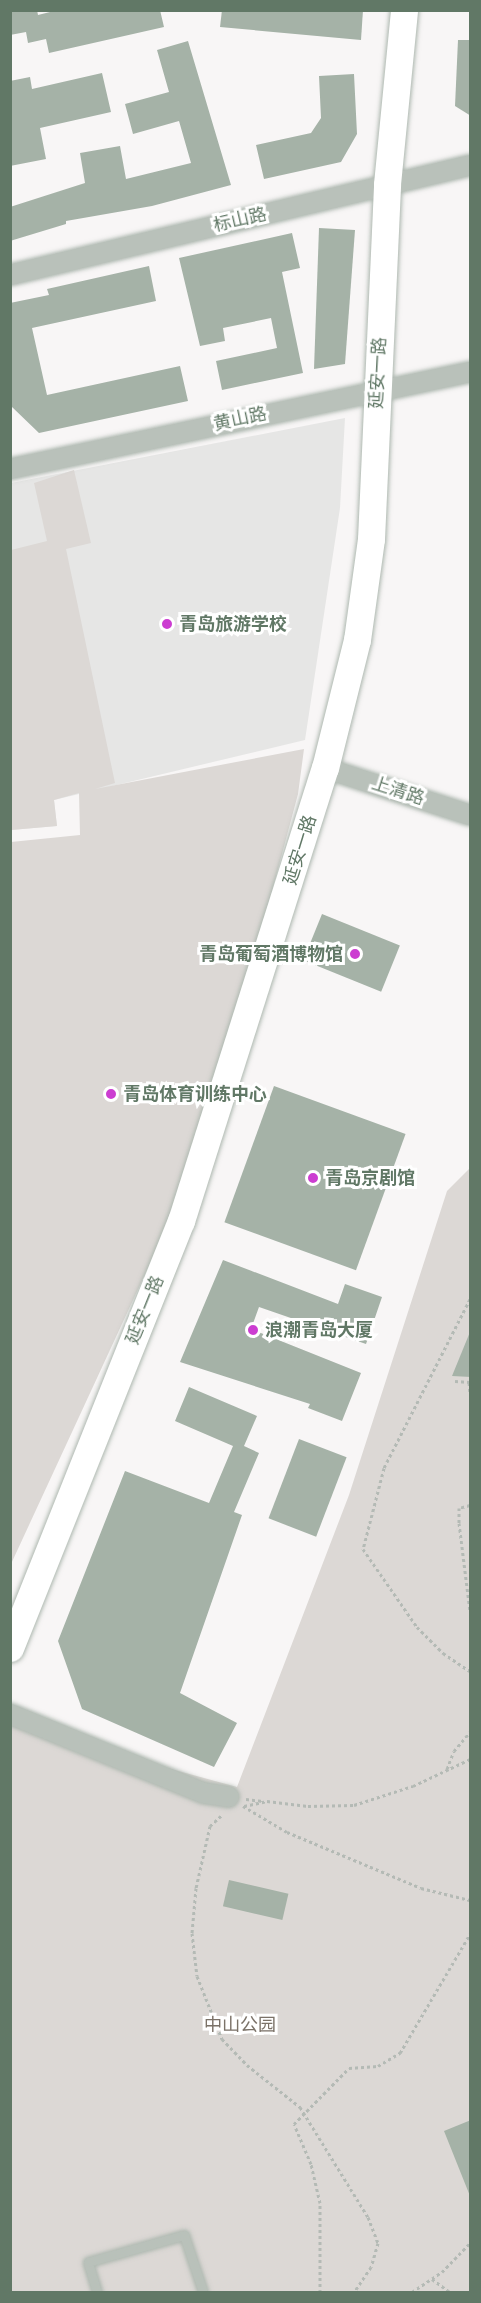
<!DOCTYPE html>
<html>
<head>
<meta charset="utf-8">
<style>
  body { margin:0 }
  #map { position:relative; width:481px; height:2303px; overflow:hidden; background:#f8f6f6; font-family:"PT Sans","Noto Sans SC",sans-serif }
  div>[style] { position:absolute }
  .built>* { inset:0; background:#e6e6e5 }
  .green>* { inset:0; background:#dcd8d5 }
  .building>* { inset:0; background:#a5b2a7; transform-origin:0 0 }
  .path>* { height:3px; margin-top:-1.5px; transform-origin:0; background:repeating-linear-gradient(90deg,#b4bab5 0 3px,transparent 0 6px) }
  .roads { filter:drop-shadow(0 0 2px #aeb8b0) drop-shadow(0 0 2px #aeb8b0) }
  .service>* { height:9px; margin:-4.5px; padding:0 4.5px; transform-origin:4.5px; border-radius:4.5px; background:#b9c1ba }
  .minor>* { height:20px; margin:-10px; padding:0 10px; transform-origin:10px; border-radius:10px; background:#b9c1ba }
  .secondary>* { height:27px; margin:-13.5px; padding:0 13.5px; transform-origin:13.5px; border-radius:13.5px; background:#fff }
  .path-bridge>* { height:3px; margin-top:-1.5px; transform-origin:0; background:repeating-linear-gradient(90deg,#b4bab5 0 3px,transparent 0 6px) }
  .dots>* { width:16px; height:16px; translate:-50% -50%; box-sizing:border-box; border:3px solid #fff; border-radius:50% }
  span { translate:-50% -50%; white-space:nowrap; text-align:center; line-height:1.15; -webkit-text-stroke:6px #fff; paint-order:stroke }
  .street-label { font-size:18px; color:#617866 }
  .poi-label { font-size:18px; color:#617866; font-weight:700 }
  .left { translate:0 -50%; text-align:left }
  .right { translate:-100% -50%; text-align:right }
  .park-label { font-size:18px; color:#7b7268 }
  .frame { position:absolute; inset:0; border:12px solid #617866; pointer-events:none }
</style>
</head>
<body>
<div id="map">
  <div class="built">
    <div style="clip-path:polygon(345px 418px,340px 508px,305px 740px,54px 800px,57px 826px,11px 830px,11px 483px)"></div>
  </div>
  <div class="green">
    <div style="clip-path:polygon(74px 470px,91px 543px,66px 549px,115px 783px,95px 789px,304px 749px,298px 794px,251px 970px,171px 1218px,11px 1564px,11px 842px,80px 835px,79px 793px,54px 800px,57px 826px,11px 830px,11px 550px,47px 541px,34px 483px)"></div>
    <div style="clip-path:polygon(470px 1168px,470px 2292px,11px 2292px,10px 1725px,237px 1787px,349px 1495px,447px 1191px)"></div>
  </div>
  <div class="building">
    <div style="clip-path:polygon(10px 10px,37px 10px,38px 15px,58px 10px,160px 10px,164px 27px,49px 53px,46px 39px,28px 43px,26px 32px,10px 35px)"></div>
    <div style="clip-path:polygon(222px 10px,363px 10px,361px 40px,220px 27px)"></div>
    <div style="clip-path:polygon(458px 40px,471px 40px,471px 116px,455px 106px)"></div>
    <div style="clip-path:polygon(188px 41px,231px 185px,152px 206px,66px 221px,66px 224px,10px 241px,10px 207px,85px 183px,80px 153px,120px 146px,126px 179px,191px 163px,179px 121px,133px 134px,125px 104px,169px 92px,157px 50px)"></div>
    <div style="clip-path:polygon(102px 73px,111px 112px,40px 128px,46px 159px,10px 166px,10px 81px,30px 77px,32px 89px)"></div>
    <div style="clip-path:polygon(354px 74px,357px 134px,341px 162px,264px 179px,256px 145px,311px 133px,321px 118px,319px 76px)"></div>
    <div style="clip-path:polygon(319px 228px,355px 230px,345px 364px,314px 369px)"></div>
    <div style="clip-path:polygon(292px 233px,300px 268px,282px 272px,303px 373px,222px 390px,216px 361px,277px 348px,271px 318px,223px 328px,225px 341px,200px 346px,179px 258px)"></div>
    <div style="clip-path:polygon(149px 266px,156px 301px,32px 328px,47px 395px,180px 366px,188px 401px,39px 433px,12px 407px,10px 303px,49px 295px,47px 289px)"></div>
    <div style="left:322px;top:914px;width:84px;height:50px;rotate:22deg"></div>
    <div style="left:274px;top:1086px;width:140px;height:145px;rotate:20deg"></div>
    <div style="clip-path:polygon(223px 1260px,338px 1304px,345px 1284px,382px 1297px,366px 1344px,259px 1307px,251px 1329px,361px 1373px,342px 1421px,308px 1408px,310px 1404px,180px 1362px)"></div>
    <div style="clip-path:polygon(470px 1332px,471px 1377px,452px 1376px)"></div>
    <div style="clip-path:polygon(189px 1387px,257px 1416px,244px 1446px,259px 1453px,234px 1512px,242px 1515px,180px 1693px,237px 1723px,214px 1767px,82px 1709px,58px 1641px,125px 1471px,209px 1503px,233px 1446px,175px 1421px)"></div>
    <div style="left:299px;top:1439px;width:51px;height:85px;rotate:21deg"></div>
    <div style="left:229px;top:1880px;width:61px;height:27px;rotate:13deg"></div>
    <div style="clip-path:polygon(471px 2120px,471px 2196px,470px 2196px,444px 2131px)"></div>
  </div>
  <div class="path">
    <div style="left:470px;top:1299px;width:190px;rotate:117deg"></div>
    <div style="left:384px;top:1468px;width:84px;rotate:104.5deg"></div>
    <div style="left:363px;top:1549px;width:95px;rotate:55.3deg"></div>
    <div style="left:417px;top:1627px;width:37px;rotate:45deg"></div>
    <div style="left:443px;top:1653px;width:32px;rotate:34deg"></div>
    <div style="left:455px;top:1381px;width:15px;rotate:4deg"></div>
    <div style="left:469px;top:1382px;width:12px;rotate:85deg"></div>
    <div style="left:470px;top:1505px;width:11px;rotate:165deg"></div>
    <div style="left:459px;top:1508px;width:15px;rotate:90deg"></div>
    <div style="left:459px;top:1523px;width:89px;rotate:82.9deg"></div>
    <div style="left:447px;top:1769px;width:19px;rotate:-69deg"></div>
    <div style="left:454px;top:1751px;width:25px;rotate:-50deg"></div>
    <div style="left:246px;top:1799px;width:17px;rotate:7deg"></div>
    <div style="left:243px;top:1806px;width:51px;rotate:30.6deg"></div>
    <div style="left:287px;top:1832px;width:145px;rotate:22.7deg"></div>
    <div style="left:421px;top:1888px;width:50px;rotate:13.8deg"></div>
    <div style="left:244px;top:1806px;width:24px;rotate:-12deg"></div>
    <div style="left:267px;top:1801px;width:41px;rotate:7deg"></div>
    <div style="left:308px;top:1806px;width:46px;rotate:-1.2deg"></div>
    <div style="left:354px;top:1805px;width:62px;rotate:-17.9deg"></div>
    <div style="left:413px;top:1786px;width:63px;rotate:-25.3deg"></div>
    <div style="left:210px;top:1826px;width:16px;rotate:-43deg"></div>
    <div style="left:432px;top:2279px;width:22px;rotate:36deg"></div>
    <div style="left:320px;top:2292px;width:89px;rotate:-90deg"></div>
    <div style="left:320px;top:2203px;width:40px;rotate:-103deg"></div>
    <div style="left:311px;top:2164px;width:43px;rotate:-113deg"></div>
    <div style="left:294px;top:2124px;width:78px;rotate:-45.5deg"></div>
    <div style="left:349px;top:2068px;width:29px;rotate:-4deg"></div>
    <div style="left:378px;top:2066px;width:26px;rotate:-31deg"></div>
    <div style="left:400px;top:2053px;width:138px;rotate:-59.5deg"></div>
    <div style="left:412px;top:2292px;width:36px;rotate:-34deg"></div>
    <div style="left:442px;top:2272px;width:40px;rotate:-46deg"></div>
  </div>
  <div class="roads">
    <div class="service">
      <div style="left:97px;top:2292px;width:31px;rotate:-107deg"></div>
      <div style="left:88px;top:2262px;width:100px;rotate:-15.7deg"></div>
      <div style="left:184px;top:2235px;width:60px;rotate:71.6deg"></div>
    </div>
    <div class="minor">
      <div style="left:10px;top:275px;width:473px;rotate:-13.4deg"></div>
      <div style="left:10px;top:469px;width:470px;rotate:-11.9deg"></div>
      <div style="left:325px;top:768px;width:152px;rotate:18deg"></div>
      <div style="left:10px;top:1714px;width:209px;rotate:22.2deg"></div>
      <div style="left:204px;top:1793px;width:25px;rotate:9deg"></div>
    </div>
    <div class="secondary">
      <div style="left:10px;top:1648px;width:460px;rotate:-68.2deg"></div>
      <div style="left:181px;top:1221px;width:475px;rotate:-72.4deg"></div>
      <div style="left:325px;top:768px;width:132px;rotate:-76deg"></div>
      <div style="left:357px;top:640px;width:102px;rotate:-82.1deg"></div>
      <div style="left:371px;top:539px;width:355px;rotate:-87.4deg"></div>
      <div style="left:387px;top:184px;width:175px;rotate:-84.4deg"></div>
    </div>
  </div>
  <div class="path-bridge">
    <div style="left:210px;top:1826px;width:64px;rotate:102.7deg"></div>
    <div style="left:196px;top:1888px;width:45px;rotate:95.1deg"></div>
    <div style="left:192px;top:1933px;width:43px;rotate:83.4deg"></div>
    <div style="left:197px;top:1976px;width:68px;rotate:68.4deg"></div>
    <div style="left:222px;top:2039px;width:36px;rotate:46deg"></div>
    <div style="left:247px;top:2065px;width:68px;rotate:38.4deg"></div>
    <div style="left:300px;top:2107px;width:129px;rotate:58.3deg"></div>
    <div style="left:368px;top:2217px;width:28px;rotate:69deg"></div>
    <div style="left:378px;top:2243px;width:25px;rotate:106deg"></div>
    <div style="left:371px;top:2267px;width:30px;rotate:124deg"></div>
  </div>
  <div class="dots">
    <div style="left:167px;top:624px;background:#cc3dd1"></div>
    <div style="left:355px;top:954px;background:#cc3dd1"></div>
    <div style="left:111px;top:1094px;background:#cc3dd1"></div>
    <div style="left:313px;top:1178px;background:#cc3dd1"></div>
    <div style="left:253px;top:1330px;background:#cc3dd1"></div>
  </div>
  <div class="street-label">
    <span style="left:240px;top:220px;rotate:-13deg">标山路</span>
    <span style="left:378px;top:373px;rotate:-87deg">延安一路</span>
    <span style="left:240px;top:419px;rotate:-12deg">黄山路</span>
    <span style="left:398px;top:791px;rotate:18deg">上清路</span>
    <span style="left:300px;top:850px;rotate:-73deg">延安一路</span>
    <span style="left:145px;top:1310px;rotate:-68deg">延安一路</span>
  </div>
  <div class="poi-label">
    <span class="left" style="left:179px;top:624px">青岛旅游学校</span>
    <span class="right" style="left:343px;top:954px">青岛葡萄酒博物馆</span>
    <span class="left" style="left:123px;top:1094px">青岛体育训练中心</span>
    <span class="left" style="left:325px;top:1178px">青岛京剧馆</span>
    <span class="left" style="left:265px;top:1330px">浪潮青岛大厦</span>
  </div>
  <div class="park-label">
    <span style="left:240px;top:2025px">中山公园</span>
  </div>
  <div class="frame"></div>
</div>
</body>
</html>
